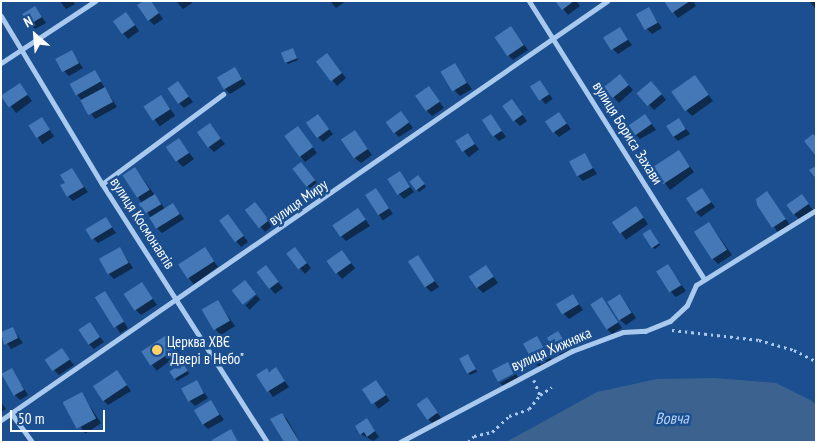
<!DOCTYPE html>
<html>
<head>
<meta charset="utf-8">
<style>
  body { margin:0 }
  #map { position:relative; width:817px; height:443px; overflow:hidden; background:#1b4f8f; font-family:"PT Sans Narrow",sans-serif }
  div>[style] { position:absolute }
  .water>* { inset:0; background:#3c6290 }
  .shadow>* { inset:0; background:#0007; transform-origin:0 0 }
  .building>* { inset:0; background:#4478b7; transform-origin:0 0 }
  .path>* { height:2.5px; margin-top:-1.25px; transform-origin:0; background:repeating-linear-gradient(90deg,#a9c9ee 0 2.5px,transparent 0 6.5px) }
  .street>* { height:5px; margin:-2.5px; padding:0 2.5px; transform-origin:2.5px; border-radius:2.5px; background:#a9c9ee }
  .dots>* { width:14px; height:14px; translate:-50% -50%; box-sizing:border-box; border:2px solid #1b4f8f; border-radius:50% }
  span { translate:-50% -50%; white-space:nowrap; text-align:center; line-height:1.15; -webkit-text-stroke:5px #1b4f8f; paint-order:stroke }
  .street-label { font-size:15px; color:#fff }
  .poi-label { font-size:15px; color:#fff }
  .left { translate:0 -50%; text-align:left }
  .water-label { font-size:16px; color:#b5d3f5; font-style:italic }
  .frame { position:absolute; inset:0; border:2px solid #fff; pointer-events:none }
  .north { position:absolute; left:10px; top:10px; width:50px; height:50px; -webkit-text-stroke:4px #1b4f8f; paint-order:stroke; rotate:333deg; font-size:14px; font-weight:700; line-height:20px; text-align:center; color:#fff }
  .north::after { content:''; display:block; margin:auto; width:18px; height:22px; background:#fff; clip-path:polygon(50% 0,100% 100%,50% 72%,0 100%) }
  .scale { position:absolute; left:10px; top:410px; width:95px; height:22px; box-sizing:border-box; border:2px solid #fff; border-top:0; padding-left:6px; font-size:15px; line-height:18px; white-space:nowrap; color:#fff; -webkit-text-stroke:4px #1b4f8f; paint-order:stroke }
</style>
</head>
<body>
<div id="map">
  <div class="water">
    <div style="clip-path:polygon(715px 378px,776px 383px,812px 401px,816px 405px,816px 442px,506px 442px,597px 392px,657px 379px)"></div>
  </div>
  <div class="shadow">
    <div style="clip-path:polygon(60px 1px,73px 1px,75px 4px,66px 9px)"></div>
    <div style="clip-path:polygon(176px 1px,191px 1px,192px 3px,183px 9px)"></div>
    <div style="clip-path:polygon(330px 1px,346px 1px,336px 8px)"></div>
    <div style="clip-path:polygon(557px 1px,576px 1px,580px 6px,568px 15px)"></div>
    <div style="clip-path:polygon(665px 1px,693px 1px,696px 6px,678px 18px)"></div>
    <div style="clip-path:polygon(811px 1px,816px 1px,816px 9px,810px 2px)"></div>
    <div style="clip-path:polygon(153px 5px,163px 19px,154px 25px,149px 20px)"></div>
    <div style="clip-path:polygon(35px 7px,46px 23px,35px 29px,30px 24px)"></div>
    <div style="clip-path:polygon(649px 9px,662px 28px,652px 34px,647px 29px)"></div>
    <div style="clip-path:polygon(131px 19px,139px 31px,128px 39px,114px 22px)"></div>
    <div style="clip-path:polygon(511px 27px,528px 50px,513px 60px,508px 55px)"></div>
    <div style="clip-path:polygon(619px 28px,632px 45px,618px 54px,613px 49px)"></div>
    <div style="clip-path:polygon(293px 49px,298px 60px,288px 64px,286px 62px)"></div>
    <div style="clip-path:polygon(72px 52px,83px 68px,69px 76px,64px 71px)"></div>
    <div style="clip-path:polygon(332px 60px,346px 78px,337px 86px,318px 62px)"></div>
    <div style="clip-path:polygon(454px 65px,472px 89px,460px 96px,455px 91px)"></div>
    <div style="clip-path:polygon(235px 69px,246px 84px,230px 94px,225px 89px)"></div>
    <div style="clip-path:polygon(94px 71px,117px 107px,95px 119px,77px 94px)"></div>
    <div style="clip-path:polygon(695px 77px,713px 101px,692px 116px,687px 111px)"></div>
    <div style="clip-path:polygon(625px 81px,633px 90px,619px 103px,606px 88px)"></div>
    <div style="left:540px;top:82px;width:21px;height:9px;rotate:53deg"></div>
    <div style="clip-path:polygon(178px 83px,193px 102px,184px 108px,179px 103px)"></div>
    <div style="left:20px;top:85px;width:20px;height:20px;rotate:53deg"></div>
    <div style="clip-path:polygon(429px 88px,444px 108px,432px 116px,427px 111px)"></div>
    <div style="clip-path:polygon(656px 88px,666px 100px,654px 110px,639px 94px)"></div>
    <div style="left:161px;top:96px;width:24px;height:19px;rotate:54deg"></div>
    <div style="clip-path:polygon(512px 101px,527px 121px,520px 126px,515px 121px)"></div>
    <div style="clip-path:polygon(401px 112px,413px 128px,399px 137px,394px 132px)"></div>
    <div style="clip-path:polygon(559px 113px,571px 129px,559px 137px,554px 132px)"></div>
    <div style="clip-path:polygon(645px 115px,656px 130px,640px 139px,635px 134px)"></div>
    <div style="clip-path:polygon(318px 116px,333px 134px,323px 142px,318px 137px)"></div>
    <div style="clip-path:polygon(491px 116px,506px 137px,499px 141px,494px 136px)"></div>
    <div style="left:42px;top:119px;width:21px;height:14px;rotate:55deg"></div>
    <div style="clip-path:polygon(679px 119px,690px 134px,678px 141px,673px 136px)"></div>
    <div style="clip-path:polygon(210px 125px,225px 144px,214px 152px,209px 147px)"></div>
    <div style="clip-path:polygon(355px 131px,372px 155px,361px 163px,355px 158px)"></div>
    <div style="clip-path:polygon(302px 133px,317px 153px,305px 162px,285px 137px)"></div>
    <div style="left:468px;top:135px;width:18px;height:13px;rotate:52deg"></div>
    <div style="clip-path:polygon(179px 140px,194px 159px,183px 167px,178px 162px)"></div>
    <div style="left:679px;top:152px;width:25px;height:30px;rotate:53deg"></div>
    <div style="clip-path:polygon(585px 155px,597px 174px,583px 181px,578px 176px)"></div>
    <div style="left:301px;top:163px;width:28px;height:9px;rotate:51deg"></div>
    <div style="clip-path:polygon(135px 168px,165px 209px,173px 204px,184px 219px,162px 233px,157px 228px,138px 197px)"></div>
    <div style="clip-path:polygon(72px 170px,88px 192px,73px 201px,68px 196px)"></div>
    <div style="clip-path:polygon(400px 173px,414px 192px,404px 199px,399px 194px)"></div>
    <div style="clip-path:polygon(420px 179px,426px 187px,419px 192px,417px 190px)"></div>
    <div style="left:376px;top:189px;width:30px;height:12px;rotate:56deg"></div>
    <div style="clip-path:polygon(702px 190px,715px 207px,701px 217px,696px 212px)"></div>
    <div style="clip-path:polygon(767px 193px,790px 225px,778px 233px,758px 199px)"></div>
    <div style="clip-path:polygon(802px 196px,813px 210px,799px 219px,794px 214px)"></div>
    <div style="left:636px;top:207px;width:21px;height:27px;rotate:55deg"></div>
    <div style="clip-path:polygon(260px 209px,273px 225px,265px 232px,247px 210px)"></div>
    <div style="clip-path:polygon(358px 209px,370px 226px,346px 241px,341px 236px)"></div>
    <div style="clip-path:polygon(228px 215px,248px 242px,241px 247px,220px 221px)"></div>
    <div style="clip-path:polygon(105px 218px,116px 233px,98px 243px,93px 238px)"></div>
    <div style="clip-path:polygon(709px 223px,732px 255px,718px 264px,713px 259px)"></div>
    <div style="clip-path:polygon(652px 233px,660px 245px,655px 249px,652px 247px)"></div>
    <div style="clip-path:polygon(120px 248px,133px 268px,114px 279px,109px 274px)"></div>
    <div style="left:205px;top:249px;width:22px;height:30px;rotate:54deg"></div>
    <div style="left:342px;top:252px;width:21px;height:17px;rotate:51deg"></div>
    <div style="clip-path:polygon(288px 254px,300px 254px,311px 268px,305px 274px)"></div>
    <div style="clip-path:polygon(418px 257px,439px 287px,431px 292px,426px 287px)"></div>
    <div style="clip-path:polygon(486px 266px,498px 283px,483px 293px,478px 288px)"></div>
    <div style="clip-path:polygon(667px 266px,686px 291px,676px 297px,671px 292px)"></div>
    <div style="clip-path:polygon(270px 272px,283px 288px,275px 294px,258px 273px)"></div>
    <div style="clip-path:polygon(142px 284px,157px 305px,141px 315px,136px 310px)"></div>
    <div style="left:105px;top:293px;width:42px;height:9px;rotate:57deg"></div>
    <div style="left:256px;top:295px;width:6px;height:15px;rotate:45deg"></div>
    <div style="clip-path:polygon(573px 295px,583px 310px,569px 319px,564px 314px)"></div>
    <div style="clip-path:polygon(620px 295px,636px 318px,626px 325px,620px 320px)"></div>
    <div style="clip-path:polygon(602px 298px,622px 328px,612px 334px,607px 329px)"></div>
    <div style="clip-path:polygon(218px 302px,235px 326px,221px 335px,216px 330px)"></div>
    <div style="clip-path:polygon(90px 324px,104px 342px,94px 349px,89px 344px)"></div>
    <div style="clip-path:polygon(12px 328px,23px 343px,11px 349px,1px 334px)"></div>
    <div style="clip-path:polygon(558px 333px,571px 351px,562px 357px,557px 352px)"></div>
    <div style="left:168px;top:336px;width:21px;height:30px;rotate:53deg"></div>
    <div style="left:537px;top:338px;width:27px;height:15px;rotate:56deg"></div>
    <div style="clip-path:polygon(62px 350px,74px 365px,59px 375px,54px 370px)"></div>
    <div style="clip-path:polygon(470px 357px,477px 372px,470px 375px,468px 373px)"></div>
    <div style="clip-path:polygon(185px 366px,189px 374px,177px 381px,171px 371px)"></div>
    <div style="clip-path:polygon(11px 369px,28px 395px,20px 400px,15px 395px)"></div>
    <div style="clip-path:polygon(276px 369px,289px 387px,273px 397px,258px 375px)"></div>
    <div style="clip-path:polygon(117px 372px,131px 391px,108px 405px,103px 400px)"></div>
    <div style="clip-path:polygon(516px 374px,519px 379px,504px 387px,500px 383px)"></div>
    <div style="left:376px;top:381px;width:24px;height:14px;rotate:55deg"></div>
    <div style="clip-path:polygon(197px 382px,208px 398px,195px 406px,190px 401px)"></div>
    <div style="left:82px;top:394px;width:35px;height:19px;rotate:57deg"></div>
    <div style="clip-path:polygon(427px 399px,442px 419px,434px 425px,429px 420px)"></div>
    <div style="clip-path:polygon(211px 401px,224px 420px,208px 429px,203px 424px)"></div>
    <div style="clip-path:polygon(1px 402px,6px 409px,1px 412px)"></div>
    <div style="clip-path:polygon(281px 414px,287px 419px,300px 442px,285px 442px)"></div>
    <div style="clip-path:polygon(367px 420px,379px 437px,373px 441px,361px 434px)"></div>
  </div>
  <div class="building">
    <div style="clip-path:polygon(144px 1px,151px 1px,159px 13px,148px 21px,137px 5px)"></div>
    <div style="clip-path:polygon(555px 1px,574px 1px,562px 10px)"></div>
    <div style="clip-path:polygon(664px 1px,690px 1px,672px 13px)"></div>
    <div style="left:35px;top:6px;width:13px;height:15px;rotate:58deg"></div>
    <div style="left:649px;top:7px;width:18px;height:15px;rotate:61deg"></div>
    <div style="left:126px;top:12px;width:16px;height:16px;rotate:55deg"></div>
    <div style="left:511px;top:26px;width:23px;height:20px;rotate:56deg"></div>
    <div style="left:620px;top:27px;width:15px;height:20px;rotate:58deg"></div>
    <div style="left:293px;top:48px;width:11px;height:13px;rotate:68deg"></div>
    <div style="left:72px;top:50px;width:15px;height:19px;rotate:62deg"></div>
    <div style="left:327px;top:53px;width:25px;height:14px;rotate:53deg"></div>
    <div style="left:455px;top:63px;width:23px;height:17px;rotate:59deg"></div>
    <div style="left:235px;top:67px;width:14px;height:21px;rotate:60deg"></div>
    <div style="left:95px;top:70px;width:13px;height:29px;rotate:61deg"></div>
    <div style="left:620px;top:74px;width:14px;height:21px;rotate:51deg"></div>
    <div style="left:695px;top:75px;width:24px;height:29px;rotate:55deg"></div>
    <div style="left:540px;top:80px;width:17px;height:12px;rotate:57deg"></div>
    <div style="left:178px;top:81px;width:19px;height:13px;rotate:55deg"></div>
    <div style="left:651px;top:81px;width:17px;height:19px;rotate:50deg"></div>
    <div style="left:20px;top:83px;width:14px;height:23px;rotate:56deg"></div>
    <div style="left:429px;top:86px;width:19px;height:17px;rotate:55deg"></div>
    <div style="left:105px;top:87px;width:17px;height:28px;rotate:62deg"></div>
    <div style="left:161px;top:95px;width:17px;height:21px;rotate:57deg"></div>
    <div style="left:512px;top:99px;width:19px;height:12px;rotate:55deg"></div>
    <div style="left:401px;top:111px;width:14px;height:19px;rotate:54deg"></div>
    <div style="left:559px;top:112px;width:14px;height:17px;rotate:56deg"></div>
    <div style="left:318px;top:114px;width:19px;height:15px;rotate:54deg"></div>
    <div style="left:491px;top:114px;width:20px;height:11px;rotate:57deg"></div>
    <div style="left:645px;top:114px;width:12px;height:20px;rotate:55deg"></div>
    <div style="left:42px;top:117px;width:15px;height:16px;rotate:58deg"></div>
    <div style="left:679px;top:118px;width:13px;height:15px;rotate:58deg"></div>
    <div style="left:210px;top:123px;width:19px;height:16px;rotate:55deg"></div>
    <div style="left:298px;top:126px;width:26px;height:17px;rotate:54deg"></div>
    <div style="left:355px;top:130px;width:23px;height:17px;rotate:56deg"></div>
    <div style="left:468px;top:133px;width:13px;height:15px;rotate:58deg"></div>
    <div style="clip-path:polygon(813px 134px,816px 137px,816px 156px,804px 141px)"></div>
    <div style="left:179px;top:138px;width:18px;height:16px;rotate:56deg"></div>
    <div style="left:679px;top:150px;width:20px;height:32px;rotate:57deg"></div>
    <div style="left:585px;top:153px;width:17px;height:18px;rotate:62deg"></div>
    <div style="left:301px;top:162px;width:23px;height:11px;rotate:52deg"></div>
    <div style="clip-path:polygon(816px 166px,816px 179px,809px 170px)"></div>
    <div style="left:135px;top:167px;width:27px;height:15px;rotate:57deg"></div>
    <div style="clip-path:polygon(72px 168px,84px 187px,67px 197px,60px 185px,65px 183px,60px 175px)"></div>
    <div style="left:400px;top:171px;width:19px;height:15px;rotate:58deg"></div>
    <div style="left:418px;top:175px;width:11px;height:11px;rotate:52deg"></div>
    <div style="left:376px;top:188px;width:24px;height:13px;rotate:57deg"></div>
    <div style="left:702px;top:188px;width:17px;height:19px;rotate:57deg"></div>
    <div style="clip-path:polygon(767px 191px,786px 219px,772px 228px,757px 205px,756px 199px)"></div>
    <div style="left:155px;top:194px;width:12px;height:19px;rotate:59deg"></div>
    <div style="left:802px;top:194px;width:12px;height:19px;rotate:55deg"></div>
    <div style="left:255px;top:202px;width:23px;height:13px;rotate:52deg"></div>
    <div style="left:173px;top:203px;width:13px;height:28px;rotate:58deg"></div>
    <div style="left:636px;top:206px;width:14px;height:29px;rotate:56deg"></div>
    <div style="left:358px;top:208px;width:14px;height:31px;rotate:56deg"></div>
    <div style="left:228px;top:214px;width:27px;height:11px;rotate:54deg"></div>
    <div style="left:106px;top:217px;width:12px;height:24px;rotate:59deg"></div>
    <div style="left:709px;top:222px;width:33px;height:18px;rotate:57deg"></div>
    <div style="left:650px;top:229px;width:17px;height:9px;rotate:57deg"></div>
    <div style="left:120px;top:247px;width:18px;height:24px;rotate:61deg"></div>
    <div style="left:205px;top:247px;width:17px;height:32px;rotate:57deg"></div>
    <div style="left:295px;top:247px;width:20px;height:11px;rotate:53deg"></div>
    <div style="left:342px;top:250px;width:16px;height:19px;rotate:55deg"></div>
    <div style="left:418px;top:255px;width:31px;height:12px;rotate:57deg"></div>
    <div style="left:668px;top:264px;width:25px;height:14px;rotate:58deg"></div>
    <div style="left:266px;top:265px;width:21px;height:12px;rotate:53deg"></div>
    <div style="left:486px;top:265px;width:14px;height:21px;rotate:56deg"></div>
    <div style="left:245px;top:280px;width:18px;height:17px;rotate:52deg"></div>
    <div style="left:142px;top:282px;width:20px;height:22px;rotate:57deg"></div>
    <div style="left:105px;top:291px;width:36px;height:12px;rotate:58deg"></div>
    <div style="left:573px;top:294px;width:12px;height:20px;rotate:59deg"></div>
    <div style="left:620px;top:294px;width:22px;height:15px;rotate:58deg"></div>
    <div style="left:602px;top:297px;width:30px;height:14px;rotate:57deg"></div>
    <div style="left:218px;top:300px;width:24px;height:19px;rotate:60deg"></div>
    <div style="left:90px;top:322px;width:18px;height:14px;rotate:56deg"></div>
    <div style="clip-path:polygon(13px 327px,18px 338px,4px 345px,1px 332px)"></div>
    <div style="left:558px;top:331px;width:17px;height:13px;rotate:59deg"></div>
    <div style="left:168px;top:334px;width:17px;height:32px;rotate:57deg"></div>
    <div style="left:537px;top:336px;width:21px;height:16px;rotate:61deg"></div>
    <div style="left:62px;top:348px;width:14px;height:21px;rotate:56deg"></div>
    <div style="left:468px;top:354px;width:17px;height:10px;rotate:62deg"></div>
    <div style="left:508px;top:362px;width:13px;height:18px;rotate:63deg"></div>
    <div style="left:183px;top:363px;width:9px;height:16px;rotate:58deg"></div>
    <div style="clip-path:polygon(276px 367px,285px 381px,267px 392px,256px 375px,267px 368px,269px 372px)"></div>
    <div style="left:12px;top:368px;width:25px;height:12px;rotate:61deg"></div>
    <div style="left:117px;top:370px;width:18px;height:29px;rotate:56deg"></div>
    <div style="left:197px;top:380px;width:15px;height:18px;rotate:62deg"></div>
    <div style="left:376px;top:380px;width:18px;height:17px;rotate:56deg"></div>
    <div style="left:82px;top:392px;width:30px;height:22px;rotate:62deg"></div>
    <div style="left:427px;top:397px;width:19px;height:13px;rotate:55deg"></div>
    <div style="left:211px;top:400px;width:17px;height:20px;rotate:59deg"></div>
    <div style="clip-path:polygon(282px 413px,299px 441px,297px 442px,284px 442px,270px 419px)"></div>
    <div style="clip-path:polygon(367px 418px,375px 431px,367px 437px,364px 432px,360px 435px,355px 426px)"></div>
    <div style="clip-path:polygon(231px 429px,238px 442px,213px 442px,212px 440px)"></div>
  </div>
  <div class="path">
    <div style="left:672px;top:330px;width:88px;rotate:6.6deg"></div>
    <div style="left:759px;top:340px;width:36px;rotate:16deg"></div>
    <div style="left:794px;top:350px;width:25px;rotate:27deg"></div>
    <div style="left:534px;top:380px;width:16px;rotate:68deg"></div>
    <div style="left:468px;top:442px;width:8px;rotate:-45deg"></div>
    <div style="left:474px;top:436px;width:18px;rotate:-13deg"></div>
    <div style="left:492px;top:432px;width:23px;rotate:-43deg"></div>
    <div style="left:509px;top:416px;width:21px;rotate:-19deg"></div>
    <div style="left:529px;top:409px;width:18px;rotate:-52deg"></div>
    <div style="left:540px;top:395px;width:14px;rotate:-34deg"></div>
  </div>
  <div class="street">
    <div style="left:529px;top:1px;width:328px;rotate:57.8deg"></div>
    <div style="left:1px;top:16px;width:196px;rotate:59deg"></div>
    <div style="left:102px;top:184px;width:306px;rotate:57.4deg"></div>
    <div style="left:1px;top:63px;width:113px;rotate:-33.4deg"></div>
    <div style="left:102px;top:184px;width:151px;rotate:-36.6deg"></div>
    <div style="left:11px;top:413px;width:36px;rotate:54deg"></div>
    <div style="left:1px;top:420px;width:737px;rotate:-34.66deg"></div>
    <div style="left:400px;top:442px;width:195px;rotate:-27.9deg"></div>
    <div style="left:572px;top:351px;width:54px;rotate:-20.4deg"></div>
    <div style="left:623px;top:332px;width:22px;rotate:-3deg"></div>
    <div style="left:645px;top:331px;width:27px;rotate:-22deg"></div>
    <div style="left:670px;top:321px;width:23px;rotate:-43deg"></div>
    <div style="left:687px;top:305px;width:22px;rotate:-66deg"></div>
    <div style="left:696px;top:285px;width:142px;rotate:-32deg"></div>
  </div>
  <div class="dots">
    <div style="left:157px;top:350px;background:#ffd166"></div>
  </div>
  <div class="street-label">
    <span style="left:628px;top:133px;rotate:58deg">вулиця Бориса Захави</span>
    <span style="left:298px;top:202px;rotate:-35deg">вулиця Миру</span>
    <span style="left:143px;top:223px;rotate:57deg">вулиця Космонавтів</span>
    <span style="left:551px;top:349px;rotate:-24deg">вулиця Хижняка</span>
  </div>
  <div class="poi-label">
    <span class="left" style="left:167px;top:350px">Церква ХВЄ<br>"Двері в Небо"</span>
  </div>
  <div class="water-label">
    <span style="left:672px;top:418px;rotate:-1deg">Вовча</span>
  </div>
  <div class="frame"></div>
  <div class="north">N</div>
  <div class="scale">50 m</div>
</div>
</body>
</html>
